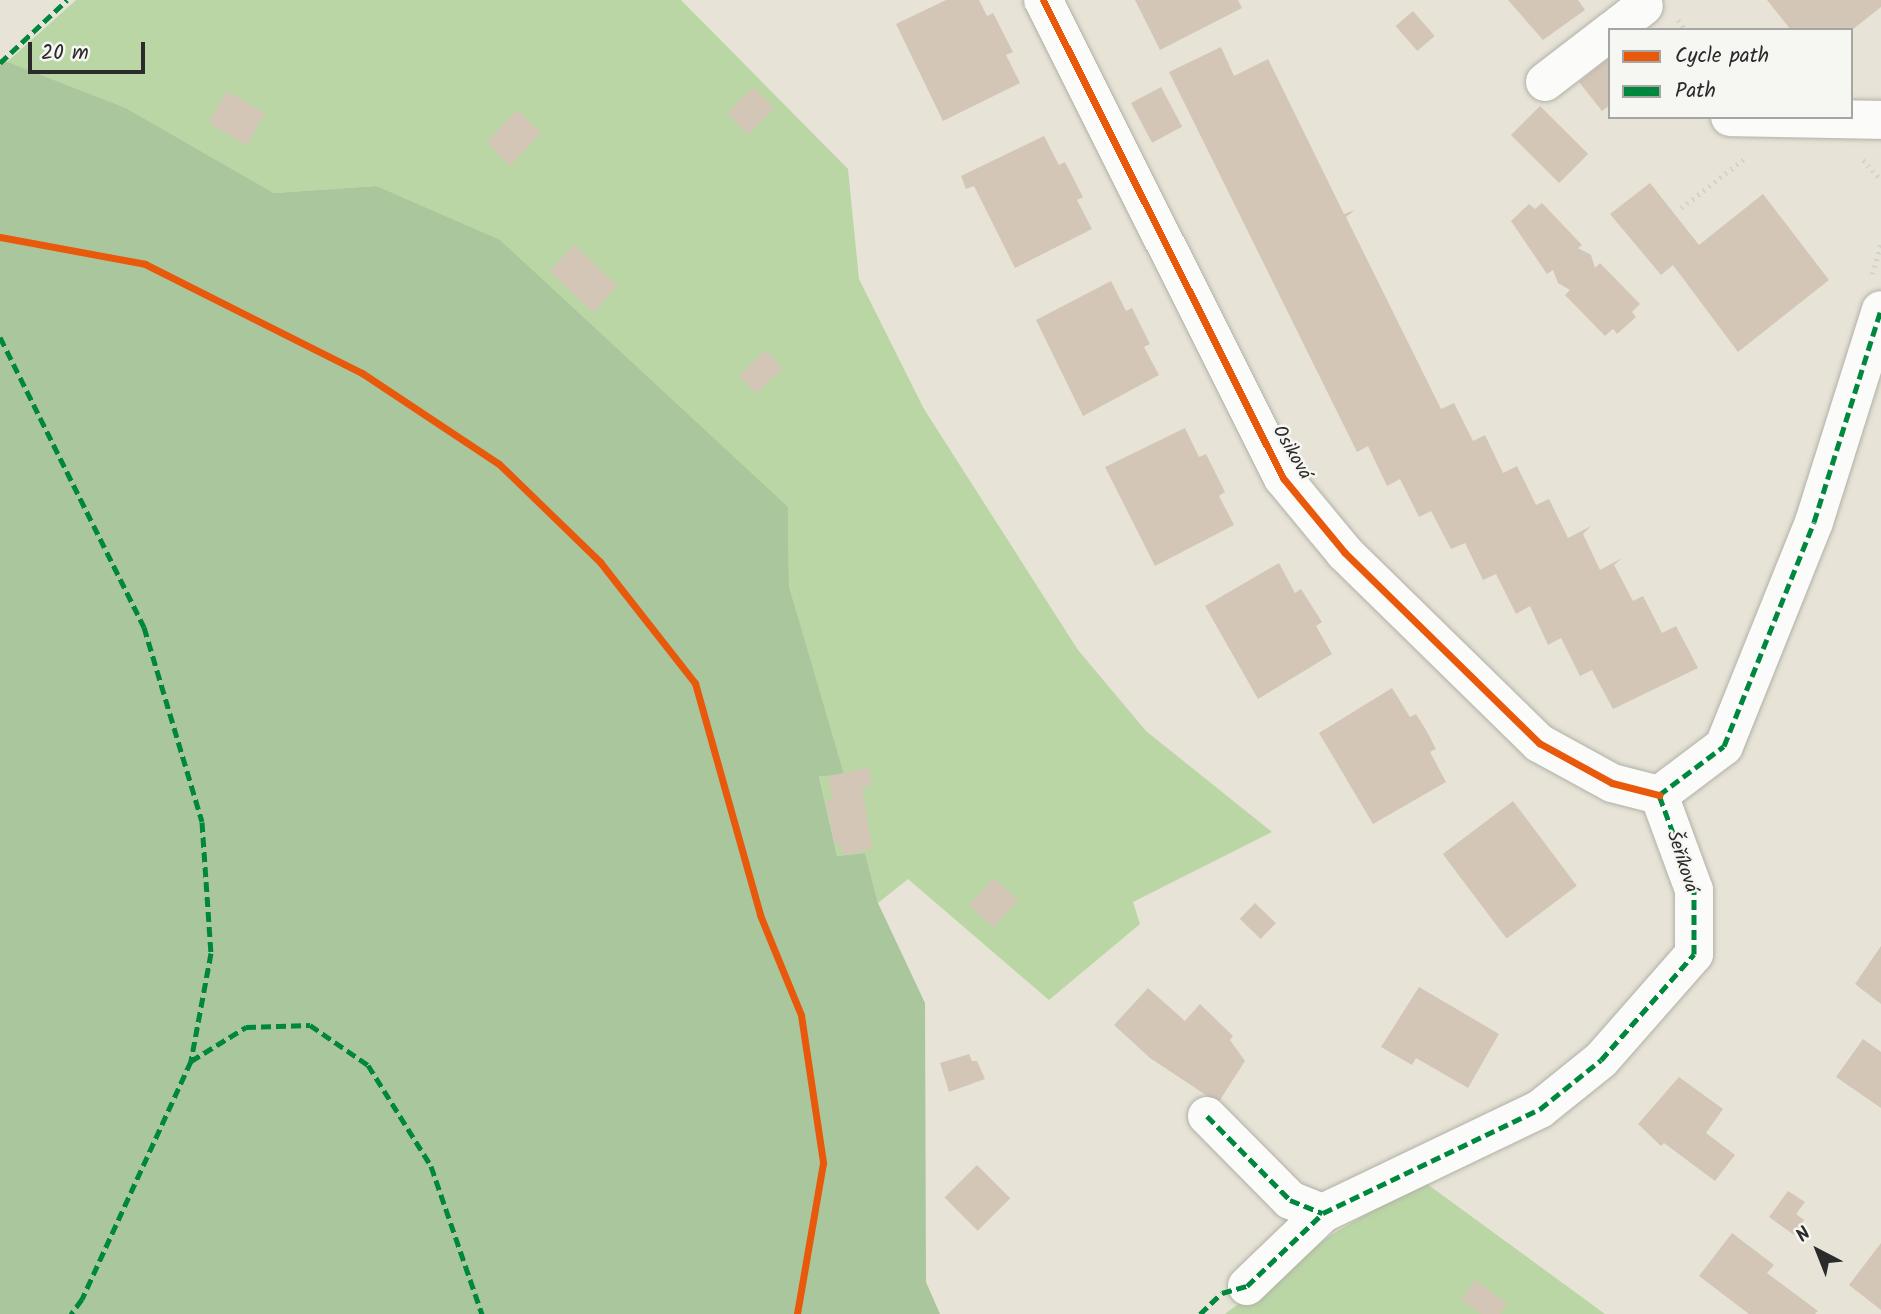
<!DOCTYPE html>
<html>
<head>
<meta charset="utf-8">
<style>
  body { margin:0 }
  #map { position:relative; width:1881px; height:1314px; overflow:hidden; background:#e7e3d6; font-family:Kalam,sans-serif }
  div>[style] { position:absolute }
  .green>* { inset:0; background:#bad6a5 }
  .forest>* { inset:0; background:#aac69c }
  .building>* { inset:0; background:#d4c6b6; transform-origin:0 0 }
  .path>* { height:4.5px; margin-top:-2.25px; transform-origin:0; background:repeating-linear-gradient(90deg,#d3d2ce 0 2px,transparent 0 7px) }
  .roads { filter:drop-shadow(0 0 2px #b2b0a8) drop-shadow(0 0 2px #b2b0a8) }
  .street>* { height:38px; margin:-19px; padding:0 19px; transform-origin:19px; border-radius:19px; background:#fbfbf9 }
  .quiet>* { height:5px; margin-top:-2.5px; transform-origin:0; background:repeating-linear-gradient(90deg,#00873e 0 10px,transparent 0 15px) }
  .cycleway>* { height:7px; margin:-3.5px; padding:0 3.5px; transform-origin:3.5px; border-radius:3.5px; background:#e8590c }
  span { translate:-50% -50%; white-space:nowrap; text-align:center; line-height:1.15; -webkit-text-stroke:5px #f6f6f2; paint-order:stroke }
  .street-label { font-size:19px; color:#2b2b2b }
  .legend { position:absolute; left:1608px; top:28px; width:245px; height:91px; box-sizing:border-box; background:#f6f6f2; border:2px solid #a5a5a2; margin:0; padding:9px 12px; list-style:none; font-size:21px; color:#2b2b2b }
  .legend li { display:flex; align-items:center; gap:14px; height:35px }
  .legend b { width:35px; border:2px solid #a5a5a2 }
  .north { position:absolute; left:1783px; top:1216px; width:70px; height:70px; -webkit-text-stroke:5px #f6f6f2; paint-order:stroke; rotate:318deg; font-size:19px; font-weight:700; line-height:28px; text-align:center; color:#2b2b2b }
  .north::after { content:''; display:block; margin:auto; width:24px; height:32px; background:#2b2b2b; clip-path:polygon(50% 0,100% 100%,50% 72%,0 100%) }
  .scale { position:absolute; left:28px; top:42px; width:117px; height:32px; box-sizing:border-box; border:4px solid #2b2b2b; border-top:0; padding-left:9px; font-size:21px; line-height:24px; white-space:nowrap; color:#2b2b2b; -webkit-text-stroke:5px #f6f6f2; paint-order:stroke }
</style>
</head>
<body>
<div id="map">
  <div class="green">
    <div style="clip-path:polygon(76px 0,681px 0,848px 169px,859px 279px,924px 409px,1078px 650px,1146px 731px,1272px 832px,1133px 902px,1140px 924px,1049px 1000px,908px 879px,878px 903px,865px 853px,837px 856px,819px 775px,843px 774px,789px 586px,788px 507px,376px 186px,274px 193px,126px 108px,7px 62px)"></div>
    <div style="clip-path:polygon(1423px 1181px,1605px 1314px,1225px 1314px,1331px 1235px)"></div>
  </div>
  <div class="forest">
    <div style="clip-path:polygon(0 59px,126px 108px,274px 193px,376px 186px,500px 240px,788px 507px,789px 586px,844px 775px,819px 776px,837px 856px,865px 853px,878px 903px,925px 1003px,926px 1282px,940px 1314px,0 1314px)"></div>
  </div>
  <div class="building">
    <div style="clip-path:polygon(946px 0,979px 0,987px 16px,993px 13px,1013px 52px,1006px 55px,1020px 83px,943px 121px,896px 24px)"></div>
    <div style="clip-path:polygon(1135px 0,1238px 0,1242px 8px,1160px 50px)"></div>
    <div style="clip-path:polygon(1508px 0,1578px 0,1585px 10px,1543px 40px)"></div>
    <div style="clip-path:polygon(1767px 0,1881px 0,1881px 7px,1852px 30px,1791px 30px)"></div>
    <div style="left:1413px;top:11px;width:33px;height:23px;rotate:49deg"></div>
    <div style="clip-path:polygon(1221px 47px,1234px 76px,1268px 59px,1344px 214px,1355px 210px,1346px 217px,1441px 409px,1454px 403px,1473px 441px,1485px 435px,1503px 473px,1517px 466px,1536px 505px,1549px 499px,1568px 538px,1591px 526px,1583px 534px,1600px 570px,1622px 558px,1614px 565px,1633px 601px,1643px 596px,1662px 633px,1676px 626px,1698px 668px,1613px 709px,1592px 670px,1580px 676px,1561px 638px,1548px 645px,1530px 606px,1516px 614px,1496px 574px,1483px 580px,1465px 543px,1451px 549px,1431px 511px,1419px 517px,1400px 479px,1387px 486px,1368px 446px,1357px 452px,1169px 72px)"></div>
    <div style="clip-path:polygon(1608px 59px,1610px 105px,1602px 111px,1579px 82px)"></div>
    <div style="left:753px;top:87px;width:30px;height:37px;rotate:45deg"></div>
    <div style="left:1161px;top:87px;width:45px;height:34px;rotate:62deg"></div>
    <div style="left:227px;top:91px;width:44px;height:37px;rotate:30deg"></div>
    <div style="left:1540px;top:106px;width:68px;height:41px;rotate:45deg"></div>
    <div style="left:517px;top:110px;width:33px;height:45px;rotate:43deg"></div>
    <div style="clip-path:polygon(1044px 136px,1059px 165px,1065px 162px,1083px 197px,1077px 200px,1092px 229px,1015px 268px,974px 186px,966px 189px,961px 176px)"></div>
    <div style="clip-path:polygon(1650px 183px,1699px 245px,1763px 194px,1829px 280px,1738px 352px,1673px 265px,1661px 275px,1610px 214px)"></div>
    <div style="clip-path:polygon(1542px 203px,1582px 245px,1578px 248px,1591px 255px,1595px 268px,1600px 263px,1640px 304px,1632px 312px,1636px 317px,1617px 334px,1613px 329px,1605px 336px,1565px 295px,1570px 290px,1558px 283px,1553px 270px,1547px 274px,1511px 221px,1529px 204px,1535px 209px)"></div>
    <div style="left:574px;top:245px;width:60px;height:36px;rotate:43deg"></div>
    <div style="clip-path:polygon(1111px 281px,1126px 311px,1132px 308px,1150px 344px,1144px 347px,1159px 375px,1083px 416px,1036px 320px)"></div>
    <div style="left:765px;top:350px;width:25px;height:37px;rotate:45deg"></div>
    <div style="clip-path:polygon(1185px 428px,1199px 457px,1206px 454px,1225px 492px,1219px 496px,1234px 525px,1155px 566px,1105px 467px)"></div>
    <div style="clip-path:polygon(1279px 563px,1295px 593px,1301px 589px,1322px 622px,1316px 626px,1332px 654px,1258px 699px,1205px 606px)"></div>
    <div style="clip-path:polygon(1392px 688px,1410px 717px,1416px 714px,1426px 730px,1436px 749px,1430px 752px,1446px 782px,1373px 824px,1319px 733px)"></div>
    <div style="clip-path:polygon(869px 768px,872px 785px,862px 787px,872px 849px,844px 855px,841px 844px,835px 845px,826px 800px,833px 799px,828px 776px)"></div>
    <div style="left:1513px;top:801px;width:106px;height:88px;rotate:53deg"></div>
    <div style="left:994px;top:878px;width:33px;height:37px;rotate:43deg"></div>
    <div style="left:1255px;top:903px;width:29px;height:22px;rotate:44deg"></div>
    <div style="clip-path:polygon(1881px 946px,1881px 1004px,1855px 984px)"></div>
    <div style="clip-path:polygon(1419px 987px,1499px 1034px,1468px 1088px,1416px 1058px,1412px 1065px,1381px 1047px)"></div>
    <div style="clip-path:polygon(1148px 988px,1185px 1021px,1200px 1004px,1233px 1036px,1230px 1040px,1245px 1061px,1218px 1103px,1150px 1058px,1114px 1025px)"></div>
    <div style="clip-path:polygon(1863px 1039px,1881px 1052px,1881px 1108px,1836px 1077px)"></div>
    <div style="clip-path:polygon(969px 1054px,972px 1061px,977px 1061px,985px 1079px,949px 1092px,940px 1063px)"></div>
    <div style="clip-path:polygon(1679px 1077px,1723px 1109px,1706px 1133px,1735px 1155px,1715px 1181px,1664px 1143px,1661px 1146px,1638px 1124px)"></div>
    <div style="left:977px;top:1165px;width:47px;height:46px;rotate:45deg"></div>
    <div style="clip-path:polygon(1788px 1191px,1805px 1202px,1796px 1214px,1804px 1220px,1794px 1235px,1769px 1217px)"></div>
    <div style="clip-path:polygon(1732px 1233px,1774px 1265px,1767px 1273px,1818px 1311px,1815px 1314px,1749px 1314px,1699px 1276px)"></div>
    <div style="clip-path:polygon(1881px 1243px,1881px 1310px,1849px 1285px)"></div>
    <div style="clip-path:polygon(1475px 1280px,1507px 1303px,1500px 1314px,1482px 1314px,1461px 1300px)"></div>
  </div>
  <div class="path">
    <div style="left:1678px;top:20px;width:13px;rotate:51deg"></div>
    <div style="left:1863px;top:160px;width:26px;rotate:47deg"></div>
    <div style="left:1681px;top:208px;width:81px;rotate:-38deg"></div>
    <div style="left:1872px;top:274px;width:33px;rotate:-74deg"></div>
  </div>
  <div class="roads">
    <div class="street">
      <div style="left:1043px;top:0;width:535px;rotate:63.34deg"></div>
      <div style="left:1283px;top:478px;width:97px;rotate:50.4deg"></div>
      <div style="left:1345px;top:553px;width:272px;rotate:44.4deg"></div>
      <div style="left:1539px;top:743px;width:83px;rotate:28.7deg"></div>
      <div style="left:1612px;top:783px;width:49px;rotate:14.3deg"></div>
      <div style="left:1613px;top:30px;width:39px;rotate:-38deg"></div>
      <div style="left:1545px;top:82px;width:82px;rotate:-37.6deg"></div>
      <div style="left:1730px;top:117px;width:151px;rotate:1.1deg"></div>
      <div style="left:1659px;top:795px;width:81px;rotate:-37deg"></div>
      <div style="left:1724px;top:746px;width:241px;rotate:-68.1deg"></div>
      <div style="left:1814px;top:522px;width:222px;rotate:-72.5deg"></div>
      <div style="left:1207px;top:1116px;width:118px;rotate:45.3deg"></div>
      <div style="left:1290px;top:1200px;width:35px;rotate:22deg"></div>
      <div style="left:1247px;top:1286px;width:105px;rotate:-43.8deg"></div>
      <div style="left:1323px;top:1213px;width:241px;rotate:-25.6deg"></div>
      <div style="left:1540px;top:1109px;width:78px;rotate:-38.8deg"></div>
      <div style="left:1601px;top:1060px;width:141px;rotate:-48.7deg"></div>
      <div style="left:1694px;top:954px;width:64px;rotate:-90deg"></div>
      <div style="left:1694px;top:890px;width:101px;rotate:-110.2deg"></div>
    </div>
  </div>
  <div class="quiet">
    <div style="left:0;top:63px;width:92px;rotate:-43.2deg"></div>
    <div style="left:0;top:337px;width:324px;rotate:63.6deg"></div>
    <div style="left:144px;top:627px;width:203px;rotate:73.4deg"></div>
    <div style="left:202px;top:822px;width:131px;rotate:86.1deg"></div>
    <div style="left:211px;top:953px;width:110px;rotate:100.5deg"></div>
    <div style="left:191px;top:1061px;width:262px;rotate:114.6deg"></div>
    <div style="left:82px;top:1299px;width:19px;rotate:126deg"></div>
    <div style="left:1659px;top:795px;width:81px;rotate:-37deg"></div>
    <div style="left:1724px;top:746px;width:241px;rotate:-68.1deg"></div>
    <div style="left:1814px;top:522px;width:222px;rotate:-72.5deg"></div>
    <div style="left:191px;top:1061px;width:65px;rotate:-31.7deg"></div>
    <div style="left:246px;top:1027px;width:64px;rotate:-1.8deg"></div>
    <div style="left:310px;top:1025px;width:70px;rotate:34.6deg"></div>
    <div style="left:368px;top:1065px;width:119px;rotate:58deg"></div>
    <div style="left:431px;top:1166px;width:157px;rotate:71deg"></div>
    <div style="left:1207px;top:1116px;width:118px;rotate:45.3deg"></div>
    <div style="left:1290px;top:1200px;width:35px;rotate:22deg"></div>
    <div style="left:1200px;top:1314px;width:30px;rotate:-44deg"></div>
    <div style="left:1222px;top:1293px;width:26px;rotate:-16deg"></div>
    <div style="left:1247px;top:1286px;width:105px;rotate:-43.8deg"></div>
    <div style="left:1323px;top:1213px;width:241px;rotate:-25.6deg"></div>
    <div style="left:1540px;top:1109px;width:78px;rotate:-38.8deg"></div>
    <div style="left:1601px;top:1060px;width:141px;rotate:-48.7deg"></div>
    <div style="left:1694px;top:954px;width:64px;rotate:-90deg"></div>
    <div style="left:1694px;top:890px;width:101px;rotate:-110.2deg"></div>
  </div>
  <div class="cycleway">
    <div style="left:1043px;top:0;width:535px;rotate:63.34deg"></div>
    <div style="left:1283px;top:478px;width:97px;rotate:50.4deg"></div>
    <div style="left:1345px;top:553px;width:272px;rotate:44.4deg"></div>
    <div style="left:1539px;top:743px;width:83px;rotate:28.7deg"></div>
    <div style="left:1612px;top:783px;width:49px;rotate:14.3deg"></div>
    <div style="left:0;top:237px;width:147px;rotate:10.5deg"></div>
    <div style="left:145px;top:264px;width:243px;rotate:26.7deg"></div>
    <div style="left:362px;top:373px;width:164px;rotate:33.6deg"></div>
    <div style="left:499px;top:464px;width:141px;rotate:44.1deg"></div>
    <div style="left:600px;top:562px;width:154px;rotate:51.9deg"></div>
    <div style="left:695px;top:683px;width:241px;rotate:74.3deg"></div>
    <div style="left:760px;top:915px;width:108px;rotate:67.7deg"></div>
    <div style="left:801px;top:1015px;width:150px;rotate:81.5deg"></div>
    <div style="left:823px;top:1163px;width:153px;rotate:99.8deg"></div>
  </div>
  <div class="street-label">
    <span style="left:1291px;top:453px;rotate:60deg">Osiková</span>
    <span style="left:1681px;top:862px;rotate:72deg">Šeříková</span>
  </div>
  <ul class="legend">
  <li><b style="height:9px;background:#e8590c"></b>Cycle path</li>
  <li><b style="height:9px;background:#00873e"></b>Path</li>
  </ul>
  <div class="north">N</div>
  <div class="scale">20 m</div>
</div>
</body>
</html>
